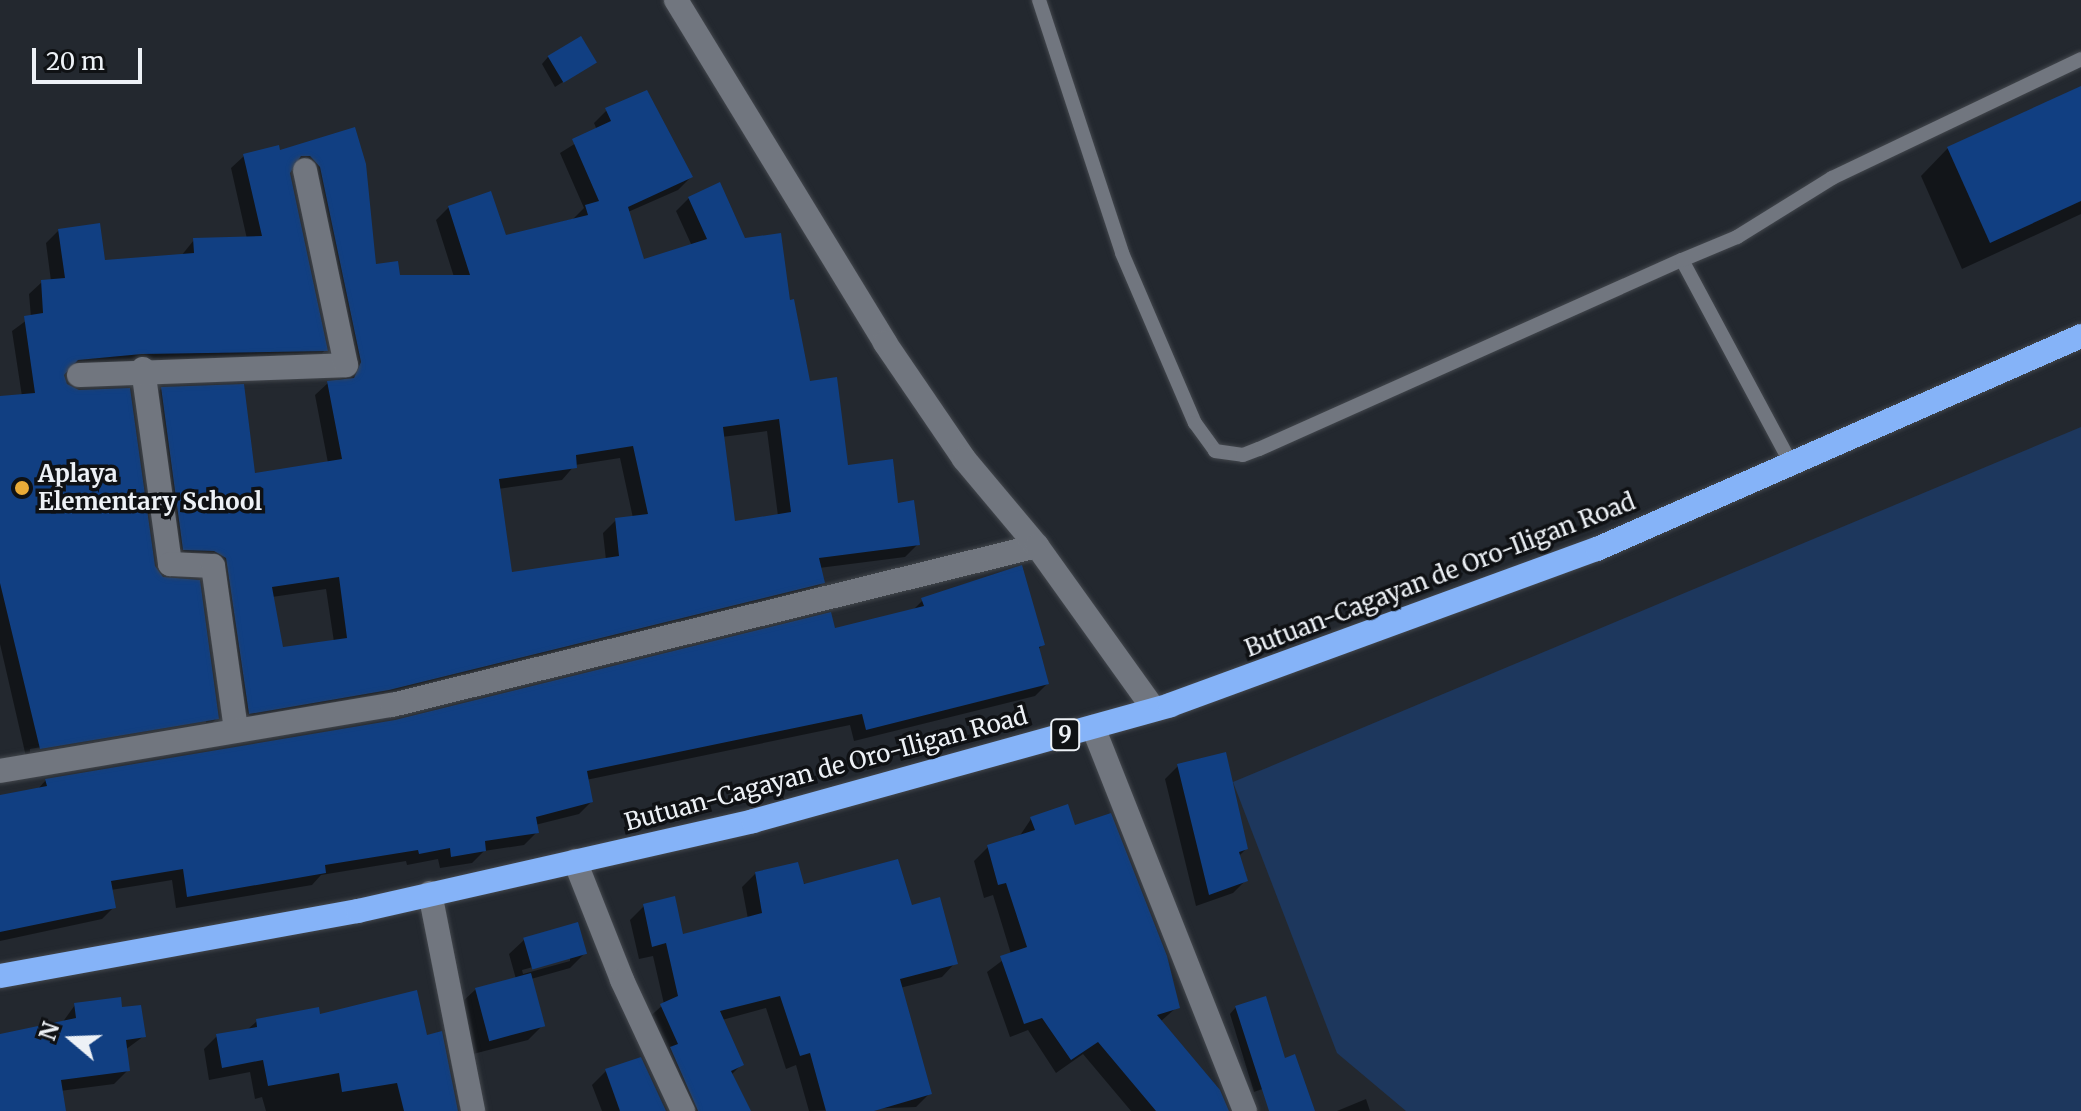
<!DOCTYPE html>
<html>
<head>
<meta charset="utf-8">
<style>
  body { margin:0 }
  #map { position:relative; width:2081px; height:1111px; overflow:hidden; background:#23282f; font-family:Merriweather,serif }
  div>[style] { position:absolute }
  .green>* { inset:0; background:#1d375d }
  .shadow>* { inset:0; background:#0007 }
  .building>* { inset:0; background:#113f82; transform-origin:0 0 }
  .roads { filter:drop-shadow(0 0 2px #43474d) drop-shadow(0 0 2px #43474d) }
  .lane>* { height:14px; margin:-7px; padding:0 7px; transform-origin:7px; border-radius:7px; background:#71767f }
  .street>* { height:24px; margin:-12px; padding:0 12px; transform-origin:12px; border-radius:12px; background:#71767f }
  .secondary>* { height:24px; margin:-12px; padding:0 12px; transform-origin:12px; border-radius:12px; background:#71767f }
  .highway>* { height:24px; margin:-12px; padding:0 12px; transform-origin:12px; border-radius:12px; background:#85b3f8 }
  .dots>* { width:22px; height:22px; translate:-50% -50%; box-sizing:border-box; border:4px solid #0f1114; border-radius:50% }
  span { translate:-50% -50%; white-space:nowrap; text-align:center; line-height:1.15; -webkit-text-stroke:7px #0f1114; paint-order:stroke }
  .shield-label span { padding:2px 6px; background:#0f1114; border:2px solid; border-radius:6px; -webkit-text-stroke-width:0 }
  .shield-label { font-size:22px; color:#edf1f6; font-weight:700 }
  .poi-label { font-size:24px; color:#edf1f6; font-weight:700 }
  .left { translate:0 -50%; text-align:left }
  .street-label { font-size:24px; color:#edf1f6 }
  .north { position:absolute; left:32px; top:999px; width:80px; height:80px; -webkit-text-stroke:6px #0f1114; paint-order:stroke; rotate:289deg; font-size:22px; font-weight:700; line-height:32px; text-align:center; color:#edf1f6 }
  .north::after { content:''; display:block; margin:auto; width:28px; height:36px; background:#edf1f6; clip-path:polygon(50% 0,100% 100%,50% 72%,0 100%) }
  .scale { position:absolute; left:32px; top:48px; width:110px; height:36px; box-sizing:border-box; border:4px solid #edf1f6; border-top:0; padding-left:10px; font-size:24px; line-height:28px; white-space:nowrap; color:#edf1f6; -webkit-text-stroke:6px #0f1114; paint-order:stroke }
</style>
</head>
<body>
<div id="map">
  <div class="green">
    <div style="clip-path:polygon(2081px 427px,2081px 1111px,1406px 1111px,1337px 1053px,1233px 782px)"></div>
  </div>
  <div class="shadow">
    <div style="clip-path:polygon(548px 57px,594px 62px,555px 87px,542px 64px)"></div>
    <div style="clip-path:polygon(2081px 88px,2081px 214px,1962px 269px,1921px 176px,1948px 148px)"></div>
    <div style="clip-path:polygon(evenodd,607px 110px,691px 177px,678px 190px,628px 212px,643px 262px,692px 246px,676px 211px,689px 198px,744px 240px,788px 302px,809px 383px,846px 467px,896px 505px,918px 544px,905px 557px,819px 568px,823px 582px,810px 595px,375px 702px,237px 726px,214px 571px,171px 562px,149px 402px,161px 389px,253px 476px,328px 463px,315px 395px,328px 383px,349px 376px,296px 167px,288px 173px,325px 350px,313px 363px,128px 366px,62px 374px,153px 567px,217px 718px,204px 731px,27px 761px,0 644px,0 420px,25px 416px,12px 331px,31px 317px,29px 294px,42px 282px,51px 281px,46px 243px,59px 230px,104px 262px,181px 256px,194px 240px,247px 239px,231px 168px,244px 156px,278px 152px,354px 130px,374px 266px,398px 277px,454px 277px,436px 220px,449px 207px,504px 237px,573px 219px,584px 208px,560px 153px,597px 130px,594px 123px,607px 110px,767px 431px,778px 516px,733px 523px,722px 437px,767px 431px,607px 110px,620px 458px,633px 518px,616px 520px,603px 533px,606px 560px,510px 574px,498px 489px,562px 480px,575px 465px,620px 458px,607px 110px,326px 589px,334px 642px,281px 650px,272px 597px,326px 589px,607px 110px,206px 719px,206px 723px,30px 753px,30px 749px,206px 719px)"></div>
    <div style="clip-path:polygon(923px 600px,1043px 644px,1038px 650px,1047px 684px,1035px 696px,854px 741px,850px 725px,586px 780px,591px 802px,579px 814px,535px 825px,536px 833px,524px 845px,484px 851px,472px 863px,440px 868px,438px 859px,407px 865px,406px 861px,321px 875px,312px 885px,176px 908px,172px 880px,111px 890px,114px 907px,102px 919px,0 941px,0 797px,37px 790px,46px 780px,395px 722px,833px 630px,911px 612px)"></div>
    <div style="clip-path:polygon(1178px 766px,1246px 849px,1238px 857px,1246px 880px,1233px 893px,1196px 906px,1165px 779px)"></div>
    <div style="clip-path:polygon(1031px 819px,1074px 828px,1177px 1007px,1160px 1022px,1220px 1111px,1131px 1111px,1083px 1054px,1056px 1073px,1028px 1030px,1010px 1037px,987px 972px,1011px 954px,993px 895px,984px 898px,974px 861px,988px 847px,1019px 837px)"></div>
    <div style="clip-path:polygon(756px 873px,910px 907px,955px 963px,942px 977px,900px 988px,930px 1093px,916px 1107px,809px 1111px,796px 1065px,786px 1069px,766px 1008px,722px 1020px,742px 1064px,731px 1075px,736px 1111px,680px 1111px,647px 1019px,664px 1004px,653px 956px,639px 959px,630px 920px,644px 906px,681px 936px,748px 919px,742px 887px)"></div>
    <div style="clip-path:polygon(evenodd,524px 940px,585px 953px,570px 968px,531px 979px,542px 1026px,528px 1040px,473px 1054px,461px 1003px,476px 989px,516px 979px,509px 954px,524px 940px,570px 957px,570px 961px,523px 974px,522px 970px,570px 957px)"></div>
    <div style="clip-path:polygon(75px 1005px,120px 1010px,144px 1036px,125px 1050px,128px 1070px,114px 1084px,60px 1091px,64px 1111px,0 1111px,0 1036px,62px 1023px)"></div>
    <div style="clip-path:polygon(1236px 1007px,1282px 1082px,1254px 1092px,1230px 1014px)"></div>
    <div style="clip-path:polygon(318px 1016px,425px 1037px,458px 1111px,266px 1111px,262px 1097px,255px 1099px,250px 1072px,209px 1080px,204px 1049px,217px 1036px,247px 1030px,257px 1021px)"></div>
    <div style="clip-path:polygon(606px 1071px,666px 1111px,602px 1111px,592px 1085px)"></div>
    <div style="clip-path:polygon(1366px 1099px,1370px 1111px,1337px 1111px)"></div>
  </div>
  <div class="building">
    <div style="left:581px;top:36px;width:31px;height:39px;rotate:59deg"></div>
    <div style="clip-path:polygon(2081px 86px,2081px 201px,1990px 243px,1947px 147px)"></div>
    <div style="clip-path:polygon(evenodd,647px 90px,693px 177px,628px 207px,644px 259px,707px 239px,688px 197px,720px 182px,745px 238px,781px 233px,790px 300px,794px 299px,810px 381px,837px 377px,848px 465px,893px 459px,898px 503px,914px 500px,920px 545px,819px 558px,825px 583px,389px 690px,249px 714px,226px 558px,214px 551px,183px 550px,161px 387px,244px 384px,255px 473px,342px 459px,327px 381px,354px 378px,361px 362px,320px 167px,310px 156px,301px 156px,290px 173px,328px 351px,142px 354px,78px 360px,64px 375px,67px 384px,79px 390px,130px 388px,155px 566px,163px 577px,200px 580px,219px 719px,40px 749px,0 583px,0 396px,35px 393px,24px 316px,43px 313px,41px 280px,65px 278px,58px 229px,100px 223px,105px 260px,194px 253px,193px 238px,262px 236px,243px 154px,279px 145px,280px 150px,355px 127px,366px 164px,376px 264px,398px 261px,400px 275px,470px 275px,448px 206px,491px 191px,506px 235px,588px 215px,585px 205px,599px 201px,572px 139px,611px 121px,605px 108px,647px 90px,779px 419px,791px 512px,735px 521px,723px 427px,779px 419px,647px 90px,633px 446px,648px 514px,615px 518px,619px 556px,512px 572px,499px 479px,577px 468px,576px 455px,633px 446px,647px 90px,339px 577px,347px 638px,283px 647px,272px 587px,339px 577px)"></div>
    <div style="clip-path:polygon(1022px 565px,1045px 645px,1039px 647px,1049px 684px,866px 730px,862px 714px,587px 771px,593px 802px,536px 817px,539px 833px,485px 841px,486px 851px,451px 857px,450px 848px,419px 854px,418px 850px,325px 865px,326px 873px,187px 897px,183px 869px,111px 881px,116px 908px,0 932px,0 795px,47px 786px,45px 779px,395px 720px,831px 612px,835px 628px,924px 606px,921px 598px)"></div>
    <div style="clip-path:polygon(1226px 752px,1248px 849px,1239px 852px,1248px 881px,1209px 895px,1177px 764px)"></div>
    <div style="clip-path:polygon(1068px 804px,1075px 825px,1111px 813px,1167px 956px,1180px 1008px,1157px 1015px,1220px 1090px,1229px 1111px,1156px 1111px,1098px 1042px,1071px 1060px,1042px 1018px,1024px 1024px,1000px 956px,1027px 947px,1006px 883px,998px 885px,987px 845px,1035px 830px,1030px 817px)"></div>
    <div style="clip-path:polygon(898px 859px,912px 905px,940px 897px,958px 964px,900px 979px,932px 1094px,874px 1111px,826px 1111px,810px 1053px,800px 1056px,780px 996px,720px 1011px,744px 1065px,731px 1071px,751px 1111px,698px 1111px,670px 1047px,678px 1044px,660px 1004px,678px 996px,666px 943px,652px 947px,643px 904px,675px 896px,683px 934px,762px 913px,755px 872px,798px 862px,804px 884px)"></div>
    <div style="left:578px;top:922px;width:33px;height:57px;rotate:74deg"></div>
    <div style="left:531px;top:973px;width:55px;height:58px;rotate:75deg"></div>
    <div style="clip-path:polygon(417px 990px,427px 1035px,442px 1031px,458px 1111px,404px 1111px,397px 1083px,342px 1092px,339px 1073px,268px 1086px,263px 1060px,222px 1068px,216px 1034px,257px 1027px,256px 1019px,319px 1007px,320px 1014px)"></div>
    <div style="clip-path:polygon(1266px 996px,1285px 1058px,1295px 1054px,1315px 1111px,1269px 1111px,1235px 1006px)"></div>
    <div style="clip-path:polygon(121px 997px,122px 1007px,141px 1005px,146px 1037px,126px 1040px,130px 1071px,61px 1080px,66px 1111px,0 1111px,0 1034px,76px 1018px,74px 1003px)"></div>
    <div style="clip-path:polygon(641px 1057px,666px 1111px,620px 1111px,605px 1069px)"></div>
  </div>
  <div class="roads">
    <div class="lane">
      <div style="left:1039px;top:0;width:266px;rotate:71.8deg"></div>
      <div style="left:1122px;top:253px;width:185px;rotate:66.8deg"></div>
      <div style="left:1195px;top:423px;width:34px;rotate:54deg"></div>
      <div style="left:1215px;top:451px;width:28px;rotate:8deg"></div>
      <div style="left:1243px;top:455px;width:17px;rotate:-21deg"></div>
      <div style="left:1259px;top:449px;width:463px;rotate:-24.1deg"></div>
      <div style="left:1682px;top:260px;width:233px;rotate:61.8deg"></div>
      <div style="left:1682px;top:260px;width:60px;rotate:-22.7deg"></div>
      <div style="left:1737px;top:237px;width:112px;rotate:-31.8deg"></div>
      <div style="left:1832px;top:178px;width:276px;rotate:-25.5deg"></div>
    </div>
    <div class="street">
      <div style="left:143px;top:369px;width:197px;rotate:82.1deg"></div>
      <div style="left:170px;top:564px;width:43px;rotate:2.7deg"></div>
      <div style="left:213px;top:566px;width:166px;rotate:82deg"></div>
      <div style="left:79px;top:375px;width:267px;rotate:-2.1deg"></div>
      <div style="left:346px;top:365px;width:199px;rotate:-101.9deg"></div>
      <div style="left:1093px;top:727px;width:413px;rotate:68.4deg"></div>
      <div style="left:0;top:771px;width:398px;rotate:-9.6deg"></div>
      <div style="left:392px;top:705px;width:664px;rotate:-13.85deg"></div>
      <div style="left:575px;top:861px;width:128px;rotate:68.4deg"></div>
      <div style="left:622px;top:980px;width:145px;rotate:65deg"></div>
      <div style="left:430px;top:893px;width:222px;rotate:78.8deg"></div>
    </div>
    <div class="secondary">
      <div style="left:676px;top:0;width:402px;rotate:58.6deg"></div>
      <div style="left:885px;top:343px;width:140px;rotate:55.7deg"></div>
      <div style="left:964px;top:459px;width:114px;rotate:50deg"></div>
      <div style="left:1037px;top:546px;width:199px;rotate:54.4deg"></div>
    </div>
    <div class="highway">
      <div style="left:0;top:976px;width:364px;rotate:-10.3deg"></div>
      <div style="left:358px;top:911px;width:405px;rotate:-12.8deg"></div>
      <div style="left:753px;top:821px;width:433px;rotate:-15.5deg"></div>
      <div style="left:1170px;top:705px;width:455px;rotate:-20.1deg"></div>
      <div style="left:1597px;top:549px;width:529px;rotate:-23.75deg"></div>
    </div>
  </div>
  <div class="dots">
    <div style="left:22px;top:488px;background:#e9ab38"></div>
  </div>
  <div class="shield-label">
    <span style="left:1065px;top:735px">9</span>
  </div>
  <div class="poi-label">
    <span class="left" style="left:38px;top:488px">Aplaya<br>Elementary School</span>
  </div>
  <div class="street-label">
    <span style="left:1440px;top:575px;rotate:-21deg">Butuan-Cagayan de Oro-Iligan Road</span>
    <span style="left:826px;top:769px;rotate:-15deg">Butuan-Cagayan de Oro-Iligan Road</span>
  </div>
  <div class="north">N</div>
  <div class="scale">20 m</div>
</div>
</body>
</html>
